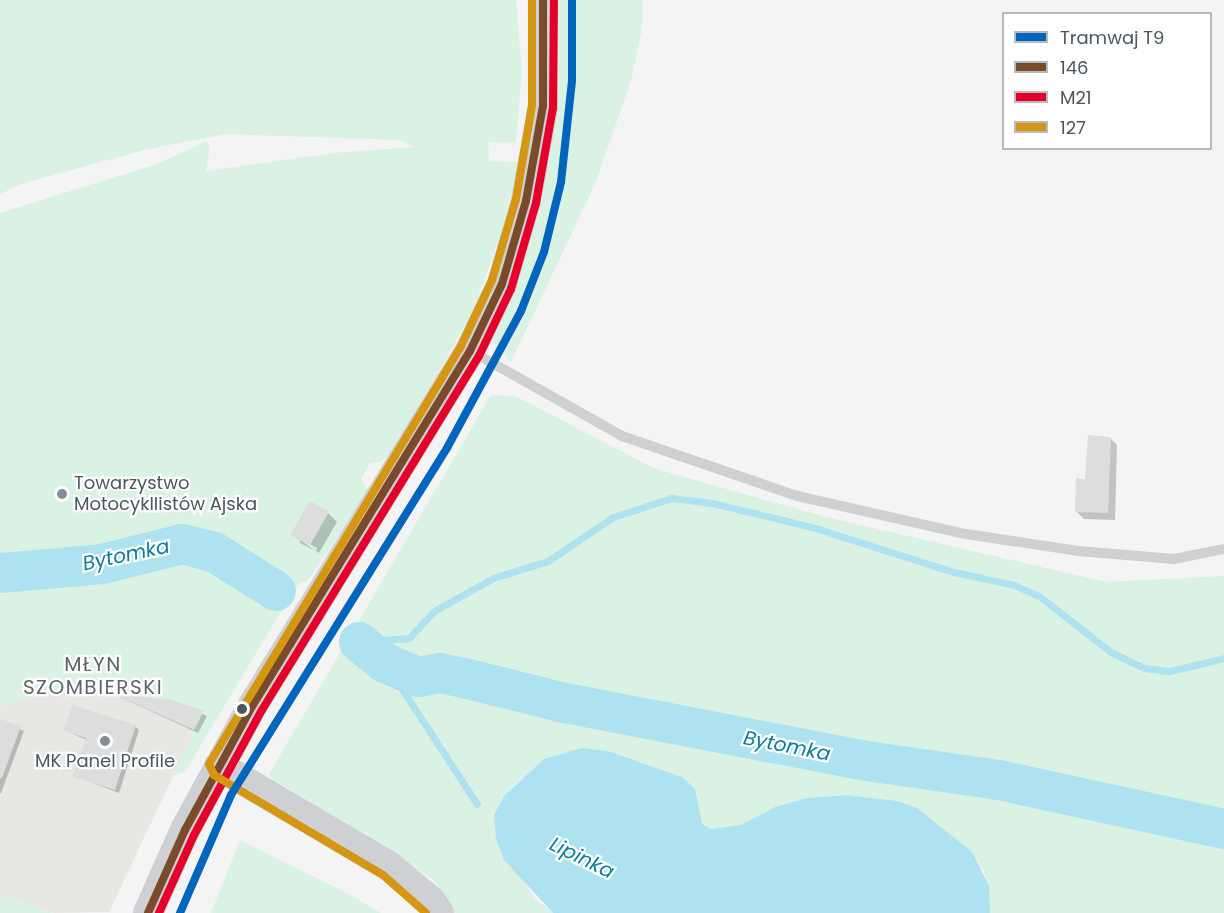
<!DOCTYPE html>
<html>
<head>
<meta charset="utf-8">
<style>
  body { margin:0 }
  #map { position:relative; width:1224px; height:913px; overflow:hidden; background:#f4f4f4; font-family:Poppins,sans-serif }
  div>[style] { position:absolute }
  .commercial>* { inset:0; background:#e8e7e3 }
  .green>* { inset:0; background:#d9f2e3 }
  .water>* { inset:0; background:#aee2f0 }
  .shadow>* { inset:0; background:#0003 }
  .stream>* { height:7px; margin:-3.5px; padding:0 3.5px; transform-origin:3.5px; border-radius:3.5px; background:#aee2f0 }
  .river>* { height:40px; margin:-20px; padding:0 20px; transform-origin:20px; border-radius:20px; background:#aee2f0 }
  .building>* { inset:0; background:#ddddde; transform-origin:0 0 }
  .lane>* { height:10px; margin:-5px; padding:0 5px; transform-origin:5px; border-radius:5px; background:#ced0d2 }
  .secondary>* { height:30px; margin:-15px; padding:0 15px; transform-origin:15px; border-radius:15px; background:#ced0d4 }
  .bus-1>* { height:8px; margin:-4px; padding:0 4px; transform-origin:4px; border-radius:4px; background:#7a4b2a }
  .bus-2>* { height:8px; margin:-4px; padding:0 4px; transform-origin:4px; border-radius:4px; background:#e4002b }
  .bus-3>* { height:8px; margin:-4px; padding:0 4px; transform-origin:4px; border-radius:4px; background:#d49613 }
  .tram-1>* { height:8px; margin:-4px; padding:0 4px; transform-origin:4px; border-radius:4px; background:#0065bd }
  .dots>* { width:16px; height:16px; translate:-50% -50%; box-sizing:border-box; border:3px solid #fff; border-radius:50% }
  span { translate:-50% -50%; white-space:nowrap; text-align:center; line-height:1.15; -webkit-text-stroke:4.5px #fff; paint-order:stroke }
  .poi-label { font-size:18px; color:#4a5661 }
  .left { translate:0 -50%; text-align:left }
  .water-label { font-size:20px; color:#0c7c9b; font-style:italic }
  .neighbourhood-label { font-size:20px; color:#5f6368; letter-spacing:1.5px }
  .legend { position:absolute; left:1002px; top:12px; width:210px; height:138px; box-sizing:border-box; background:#fff; border:2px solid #b7bbc0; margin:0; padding:8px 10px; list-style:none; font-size:18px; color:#4a5661 }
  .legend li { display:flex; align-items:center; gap:12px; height:30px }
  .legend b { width:30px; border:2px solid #b7bbc0 }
</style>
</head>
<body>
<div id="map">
  <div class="commercial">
    <div style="clip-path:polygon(64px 691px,169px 699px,204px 711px,109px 912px,54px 913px,0 895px,0 705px)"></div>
  </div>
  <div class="green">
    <div style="clip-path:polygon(0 0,516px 0,522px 72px,516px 143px,488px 142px,489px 160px,485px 161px,520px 162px,501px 234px,473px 311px,393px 453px,380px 462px,370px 463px,361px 479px,368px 490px,365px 497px,306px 583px,301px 581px,295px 592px,219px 548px,183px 539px,103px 559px,31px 565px,21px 560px,0 567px,0 213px,157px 164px,205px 142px,210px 145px,206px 171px,334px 153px,413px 147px,401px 140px,227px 134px,148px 149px,24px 183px,0 194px)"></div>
    <div style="clip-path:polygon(554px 0,643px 0,642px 28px,631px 81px,595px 184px,511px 362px,491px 341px)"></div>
    <div style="clip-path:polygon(491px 395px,515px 396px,656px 469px,826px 517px,1106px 582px,1224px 576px,1224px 913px,990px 913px,984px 871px,845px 795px,807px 798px,775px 807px,741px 825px,711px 829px,702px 825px,682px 777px,608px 751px,521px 779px,504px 796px,494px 815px,496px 839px,535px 898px,553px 913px,454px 913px,434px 880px,268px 776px)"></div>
    <div style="clip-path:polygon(170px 549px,190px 550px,215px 560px,247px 585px,286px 603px,185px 772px,172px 776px,204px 711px,169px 699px,64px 691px,0 705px,0 580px,23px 582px,30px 578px,111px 572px,142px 564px)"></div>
    <div style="clip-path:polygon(240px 840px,347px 893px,381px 913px,211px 913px)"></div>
    <div style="clip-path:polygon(0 895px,54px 913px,0 913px)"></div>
  </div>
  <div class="water">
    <div style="clip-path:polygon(582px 748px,608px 751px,682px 777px,695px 789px,702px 824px,711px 829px,741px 825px,775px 807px,807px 798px,845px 795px,897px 801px,917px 808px,972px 852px,989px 886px,990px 913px,553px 913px,504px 860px,496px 839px,494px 815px,504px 796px,544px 759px)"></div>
  </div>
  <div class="shadow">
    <div style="clip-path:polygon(1110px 438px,1117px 445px,1115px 520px,1084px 519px,1076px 511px,1087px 480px)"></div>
    <div style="clip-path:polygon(evenodd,328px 513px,337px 522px,319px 553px,293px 535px,328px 513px,300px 539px,317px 548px,316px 551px,300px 543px,300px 539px)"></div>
    <div style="clip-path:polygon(120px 697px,169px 700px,207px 716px,198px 733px)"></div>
    <div style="clip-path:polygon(0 720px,24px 731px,1px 793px,0 793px)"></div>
    <div style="clip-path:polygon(135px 726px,139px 730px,119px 793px,74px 776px,87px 740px,66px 731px)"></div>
  </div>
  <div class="stream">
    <div style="left:359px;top:642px;width:50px;rotate:-4.6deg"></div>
    <div style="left:409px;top:638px;width:37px;rotate:-47deg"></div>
    <div style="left:434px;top:611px;width:68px;rotate:-29.2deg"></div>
    <div style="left:493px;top:578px;width:58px;rotate:-17.2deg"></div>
    <div style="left:548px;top:561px;width:78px;rotate:-34.1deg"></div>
    <div style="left:613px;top:517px;width:62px;rotate:-17.9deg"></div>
    <div style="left:672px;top:498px;width:40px;rotate:7.1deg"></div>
    <div style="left:712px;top:503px;width:103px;rotate:13.5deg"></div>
    <div style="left:812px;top:527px;width:149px;rotate:17.6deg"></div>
    <div style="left:954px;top:572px;width:61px;rotate:12.2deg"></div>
    <div style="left:1014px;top:585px;width:27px;rotate:24deg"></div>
    <div style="left:1039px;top:596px;width:91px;rotate:37.9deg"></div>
    <div style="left:1111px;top:652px;width:37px;rotate:26deg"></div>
    <div style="left:1144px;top:668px;width:26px;rotate:7deg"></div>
    <div style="left:1170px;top:671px;width:56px;rotate:-13.5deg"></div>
    <div style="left:385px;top:663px;width:168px;rotate:56.9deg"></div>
  </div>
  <div class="river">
    <div style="left:0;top:573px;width:102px;rotate:-5deg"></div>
    <div style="left:102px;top:564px;width:82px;rotate:-14deg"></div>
    <div style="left:182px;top:544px;width:33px;rotate:14deg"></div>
    <div style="left:214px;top:552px;width:73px;rotate:32.2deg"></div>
    <div style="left:359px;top:642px;width:33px;rotate:39deg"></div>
    <div style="left:385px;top:663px;width:36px;rotate:23deg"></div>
    <div style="left:418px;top:677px;width:22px;rotate:-10deg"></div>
    <div style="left:440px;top:673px;width:25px;rotate:12deg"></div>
    <div style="left:464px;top:678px;width:99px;rotate:14deg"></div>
    <div style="left:560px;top:702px;width:306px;rotate:10.9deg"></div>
    <div style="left:860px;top:760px;width:140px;rotate:8.2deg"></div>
    <div style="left:999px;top:780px;width:230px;rotate:12.3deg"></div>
  </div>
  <div class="building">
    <div style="clip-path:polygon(1088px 435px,1111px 437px,1108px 513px,1075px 512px,1076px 478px,1085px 479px)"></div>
    <div style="left:310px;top:501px;width:22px;height:39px;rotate:30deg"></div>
    <div style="clip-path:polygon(116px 695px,169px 699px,204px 711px,194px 730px)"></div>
    <div style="clip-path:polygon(72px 705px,136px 725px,115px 790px,72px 777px,86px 738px,64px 731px)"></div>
    <div style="clip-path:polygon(0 719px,21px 726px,2px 778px,0 778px)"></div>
  </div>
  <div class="lane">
    <div style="left:471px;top:351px;width:173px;rotate:29.4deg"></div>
    <div style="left:622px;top:436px;width:185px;rotate:18.9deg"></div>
    <div style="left:797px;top:496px;width:173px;rotate:12.7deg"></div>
    <div style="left:966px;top:534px;width:113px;rotate:8.6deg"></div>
    <div style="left:1078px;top:551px;width:96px;rotate:4.8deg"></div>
    <div style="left:1174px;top:559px;width:51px;rotate:-11.3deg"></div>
  </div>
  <div class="secondary">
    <div style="left:219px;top:766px;width:197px;rotate:30.5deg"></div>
    <div style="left:389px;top:866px;width:55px;rotate:39.8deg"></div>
    <div style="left:431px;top:901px;width:14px;rotate:56deg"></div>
    <div style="left:148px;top:913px;width:91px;rotate:-66deg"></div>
    <div style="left:185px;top:830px;width:142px;rotate:-61.5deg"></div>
    <div style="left:253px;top:705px;width:415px;rotate:-58.5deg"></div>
    <div style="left:470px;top:351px;width:74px;rotate:-64.5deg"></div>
    <div style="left:502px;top:284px;width:86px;rotate:-73.9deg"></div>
    <div style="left:526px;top:201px;width:97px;rotate:-79.9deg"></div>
    <div style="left:543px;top:106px;width:106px;rotate:-90deg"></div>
  </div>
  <div class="bus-1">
    <div style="left:148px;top:913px;width:91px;rotate:-66deg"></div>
    <div style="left:185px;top:830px;width:142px;rotate:-61.5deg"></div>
    <div style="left:253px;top:705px;width:415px;rotate:-58.5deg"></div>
    <div style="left:470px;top:351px;width:74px;rotate:-64.5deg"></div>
    <div style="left:502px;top:284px;width:86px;rotate:-73.9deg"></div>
    <div style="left:526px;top:201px;width:97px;rotate:-79.9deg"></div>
    <div style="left:543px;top:106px;width:106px;rotate:-90deg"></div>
  </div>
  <div class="bus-2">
    <div style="left:159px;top:913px;width:85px;rotate:-65.8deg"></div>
    <div style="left:194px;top:835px;width:142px;rotate:-61.5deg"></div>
    <div style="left:262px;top:710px;width:415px;rotate:-58.5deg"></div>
    <div style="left:479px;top:356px;width:74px;rotate:-64.5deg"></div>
    <div style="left:511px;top:289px;width:90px;rotate:-73.8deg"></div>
    <div style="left:536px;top:203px;width:97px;rotate:-79.9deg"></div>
    <div style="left:553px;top:108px;width:108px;rotate:-89.5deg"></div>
  </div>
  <div class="bus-3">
    <div style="left:426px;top:913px;width:57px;rotate:-138.5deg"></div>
    <div style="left:383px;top:875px;width:196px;rotate:-149.4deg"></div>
    <div style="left:214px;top:775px;width:12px;rotate:-114deg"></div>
    <div style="left:209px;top:764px;width:488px;rotate:-58.9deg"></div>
    <div style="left:461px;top:346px;width:73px;rotate:-64.8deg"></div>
    <div style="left:492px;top:280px;width:84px;rotate:-73.5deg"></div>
    <div style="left:516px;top:199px;width:95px;rotate:-80.3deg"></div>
    <div style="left:532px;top:105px;width:105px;rotate:-90deg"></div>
  </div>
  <div class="tram-1">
    <div style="left:180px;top:913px;width:129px;rotate:-66.6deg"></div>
    <div style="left:231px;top:795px;width:409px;rotate:-58.1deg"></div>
    <div style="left:447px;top:448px;width:156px;rotate:-61.6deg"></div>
    <div style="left:521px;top:311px;width:63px;rotate:-68.7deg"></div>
    <div style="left:544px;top:252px;width:72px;rotate:-76.3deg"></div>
    <div style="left:561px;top:182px;width:103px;rotate:-83.8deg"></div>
    <div style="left:572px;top:80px;width:80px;rotate:-90deg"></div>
  </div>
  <div class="dots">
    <div style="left:62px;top:494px;background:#868d94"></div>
    <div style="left:242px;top:709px;background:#4a5661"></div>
    <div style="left:105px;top:741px;background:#868d94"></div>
  </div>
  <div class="poi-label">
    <span class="left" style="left:74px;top:494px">Towarzystwo<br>Motocykllistów Ajska</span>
    <span style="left:105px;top:761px">MK Panel Profile</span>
  </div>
  <div class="water-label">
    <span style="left:126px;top:555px;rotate:-12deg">Bytomka</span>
    <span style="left:787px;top:746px;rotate:11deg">Bytomka</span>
    <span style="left:582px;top:858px;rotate:26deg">Lipinka</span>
  </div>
  <div class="neighbourhood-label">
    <span style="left:93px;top:676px">MŁYN<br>SZOMBIERSKI</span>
  </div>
  <ul class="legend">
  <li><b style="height:8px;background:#0065bd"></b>Tramwaj T9</li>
  <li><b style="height:8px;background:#7a4b2a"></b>146</li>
  <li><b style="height:8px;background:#e4002b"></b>M21</li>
  <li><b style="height:8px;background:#d49613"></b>127</li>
  </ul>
</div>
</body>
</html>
